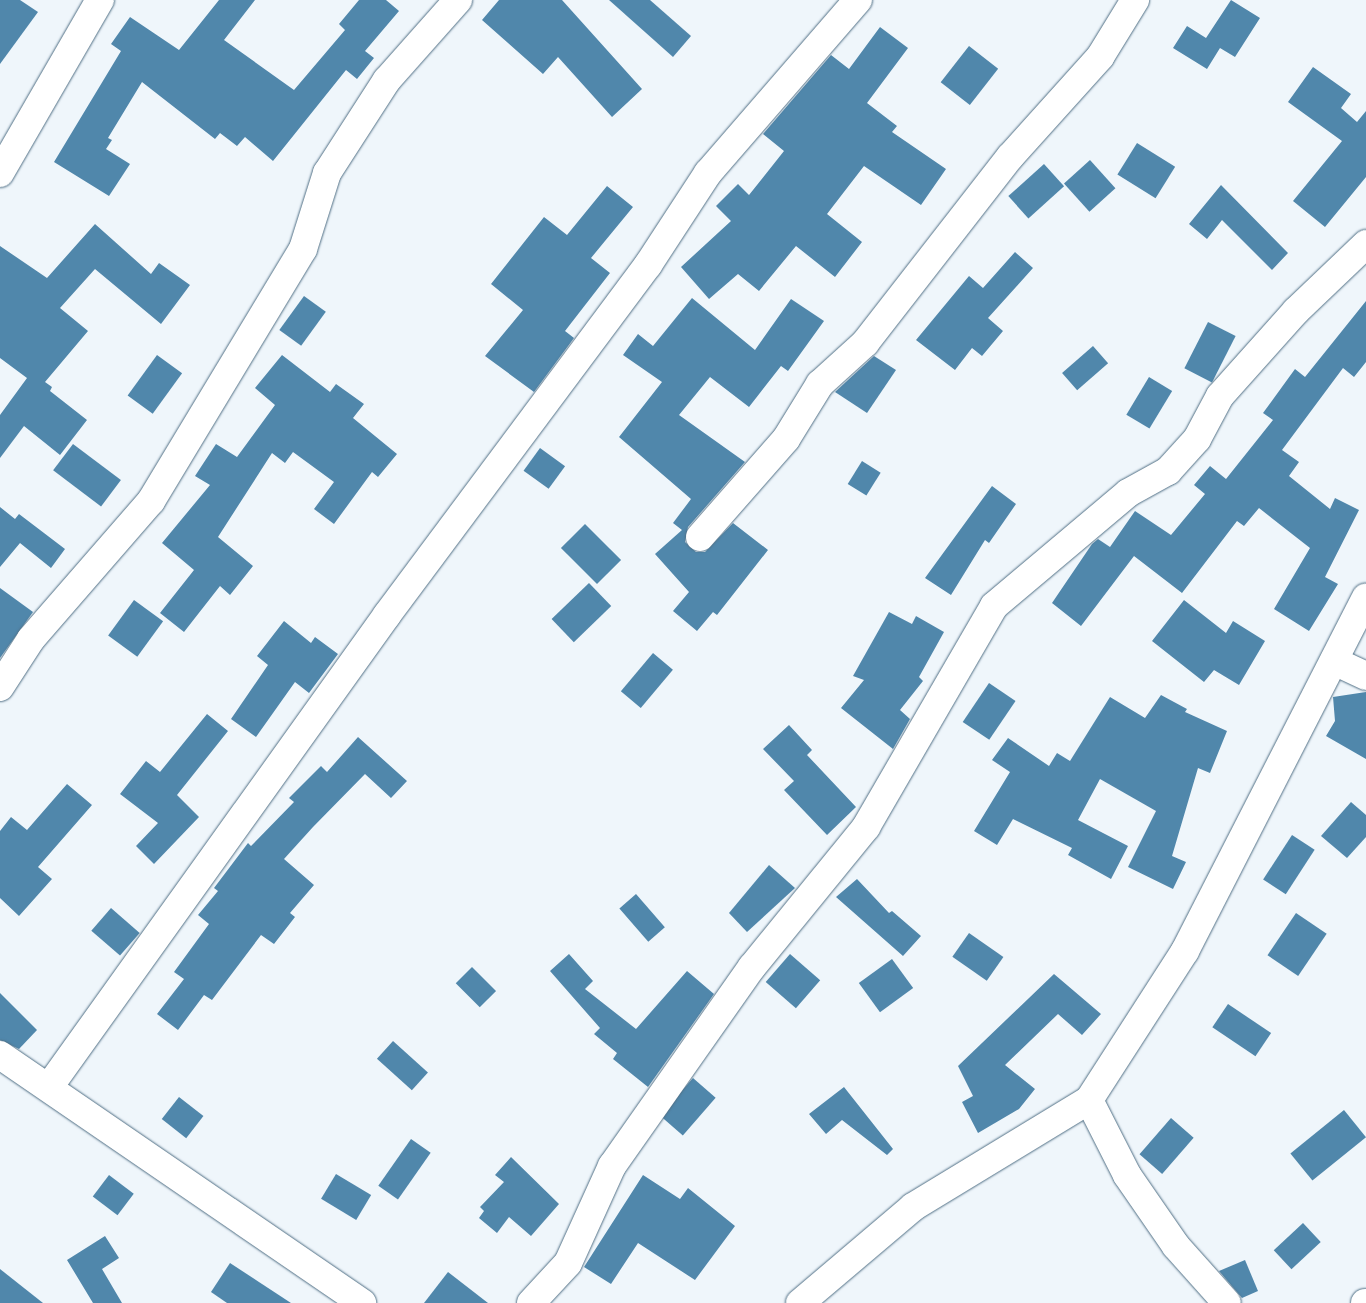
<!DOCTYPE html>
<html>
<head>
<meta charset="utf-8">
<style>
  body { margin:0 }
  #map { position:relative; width:1366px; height:1303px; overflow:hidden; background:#eff6fb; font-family:"Open Sans",sans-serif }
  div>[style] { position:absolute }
  .building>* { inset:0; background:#5087ab; transform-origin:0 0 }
  .roads { filter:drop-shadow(0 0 1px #506f85) drop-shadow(0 0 1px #506f85) }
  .street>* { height:28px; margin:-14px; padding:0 14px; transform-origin:14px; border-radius:14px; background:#fff }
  span { translate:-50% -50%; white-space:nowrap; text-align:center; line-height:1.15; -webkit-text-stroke:4px #fff; paint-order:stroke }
</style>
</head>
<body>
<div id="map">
  <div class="building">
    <div style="clip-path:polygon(0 0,20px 0,38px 12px,0 64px)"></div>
    <div style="clip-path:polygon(219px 0,255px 0,224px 40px,294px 90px,345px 30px,339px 24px,359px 0,386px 0,399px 11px,365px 51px,374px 58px,357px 79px,346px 70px,273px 161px,245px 137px,237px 146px,220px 133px,215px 139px,142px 82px,108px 138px,112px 140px,106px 149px,130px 164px,109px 196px,54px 162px,121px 51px,111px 44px,130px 17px,179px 50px)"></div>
    <div style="clip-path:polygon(499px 0,562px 0,642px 89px,612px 117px,558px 57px,543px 74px,482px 20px)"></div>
    <div style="clip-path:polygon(609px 0,650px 0,691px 36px,673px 57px)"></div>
    <div style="clip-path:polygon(1231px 0,1260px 18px,1235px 57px,1220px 48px,1207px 69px,1173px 48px,1187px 26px,1206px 38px)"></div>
    <div style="clip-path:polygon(880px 27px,908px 48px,867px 103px,897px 126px,892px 132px,946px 169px,921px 205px,864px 166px,827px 214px,862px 242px,835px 277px,796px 246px,759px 291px,738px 274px,709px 299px,681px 267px,731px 221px,716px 206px,738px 184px,749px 195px,784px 151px,763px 134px,831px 55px,849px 69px)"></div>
    <div style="left:969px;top:46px;width:37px;height:46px;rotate:38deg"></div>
    <div style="clip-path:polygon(1313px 67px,1351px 94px,1341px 108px,1357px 122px,1366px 111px,1366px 177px,1325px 227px,1293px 201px,1342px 141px,1288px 102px)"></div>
    <div style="left:1137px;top:143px;width:45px;height:37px;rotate:32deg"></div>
    <div style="left:1090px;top:160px;width:38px;height:35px;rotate:48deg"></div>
    <div style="left:1044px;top:164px;width:30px;height:48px;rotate:48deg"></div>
    <div style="clip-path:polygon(1221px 185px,1288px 253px,1272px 270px,1222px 220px,1207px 239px,1189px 224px)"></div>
    <div style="clip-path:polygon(607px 186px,633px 207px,591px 258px,610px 273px,565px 331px,574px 338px,534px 392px,485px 356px,523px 310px,491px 284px,544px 217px,567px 235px)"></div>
    <div style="clip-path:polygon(95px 224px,151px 274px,159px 263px,190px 285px,161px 324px,95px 269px,60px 308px,88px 331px,45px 382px,52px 387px,50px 391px,87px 420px,60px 455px,24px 426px,0 458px,0 415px,27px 378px,0 358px,0 246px,47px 278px)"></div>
    <div style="clip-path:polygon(1015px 252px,1033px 268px,988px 318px,1003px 331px,982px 356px,972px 348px,955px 370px,916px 340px,969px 276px,983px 288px)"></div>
    <div style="left:304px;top:296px;width:27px;height:42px;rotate:36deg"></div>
    <div style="clip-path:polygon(692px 298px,755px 350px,791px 299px,824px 321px,788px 371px,781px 366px,749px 407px,710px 377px,679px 415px,745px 462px,688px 527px,685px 542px,696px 552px,705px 552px,733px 523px,768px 550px,717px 615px,713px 612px,697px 631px,673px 611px,689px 592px,655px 554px,682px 530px,673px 523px,691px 499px,619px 437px,662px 382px,623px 355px,638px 334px,653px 346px)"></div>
    <div style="clip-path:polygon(1366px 301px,1366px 362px,1354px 377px,1343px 368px,1282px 450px,1299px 462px,1289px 476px,1330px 509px,1335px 498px,1359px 510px,1325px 577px,1338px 584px,1309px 631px,1274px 609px,1310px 548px,1259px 508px,1244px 526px,1237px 521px,1182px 593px,1134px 556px,1081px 626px,1052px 603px,1092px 544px,1098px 539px,1110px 547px,1135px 511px,1171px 535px,1205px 494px,1194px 485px,1210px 466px,1226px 479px,1273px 420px,1263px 413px,1295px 369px,1305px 377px)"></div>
    <div style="left:1208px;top:322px;width:31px;height:52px;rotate:27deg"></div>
    <div style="left:1093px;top:346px;width:23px;height:41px;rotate:49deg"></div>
    <div style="left:157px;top:355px;width:31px;height:50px;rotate:36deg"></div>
    <div style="clip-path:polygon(282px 355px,330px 392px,336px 384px,364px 404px,353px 418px,397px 454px,378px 477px,372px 472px,334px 524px,314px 509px,334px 482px,293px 452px,285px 463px,272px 453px,218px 537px,253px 566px,230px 595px,220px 586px,184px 632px,160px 613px,194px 570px,162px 543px,210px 485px,195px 476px,216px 444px,237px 457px,275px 405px,255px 388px)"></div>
    <div style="clip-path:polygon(874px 356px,896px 370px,867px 413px,835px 392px)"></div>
    <div style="left:1149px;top:377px;width:27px;height:44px;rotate:31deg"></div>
    <div style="left:73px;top:444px;width:60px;height:33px;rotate:37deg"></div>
    <div style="left:540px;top:448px;width:31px;height:28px;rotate:36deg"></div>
    <div style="left:862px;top:461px;width:22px;height:27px;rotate:32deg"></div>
    <div style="clip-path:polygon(992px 486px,1016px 504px,989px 543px,985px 540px,951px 595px,925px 578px)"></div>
    <div style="clip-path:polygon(0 507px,15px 519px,19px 514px,65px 549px,51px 568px,20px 543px,0 567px)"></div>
    <div style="left:585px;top:524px;width:51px;height:34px;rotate:45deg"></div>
    <div style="left:589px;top:583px;width:32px;height:52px;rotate:46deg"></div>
    <div style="clip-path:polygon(0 588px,33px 612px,0 658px)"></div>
    <div style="left:134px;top:600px;width:36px;height:44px;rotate:36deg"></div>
    <div style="clip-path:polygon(1184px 600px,1226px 633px,1233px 621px,1265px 641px,1239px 685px,1214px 670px,1204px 682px,1152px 641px)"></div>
    <div style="clip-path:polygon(889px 612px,912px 624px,916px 616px,944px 632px,919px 677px,923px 681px,900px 710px,910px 719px,893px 749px,841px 708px,864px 680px,853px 676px)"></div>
    <div style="clip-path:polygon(284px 621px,311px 643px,315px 637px,338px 654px,309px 693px,295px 682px,256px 737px,231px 719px,268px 665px,257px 656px)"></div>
    <div style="left:653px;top:653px;width:26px;height:50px;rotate:40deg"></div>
    <div style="left:989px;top:683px;width:32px;height:47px;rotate:34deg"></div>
    <div style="clip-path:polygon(1366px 692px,1366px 759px,1326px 736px,1335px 721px,1333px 697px)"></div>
    <div style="clip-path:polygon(1161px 695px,1187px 709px,1185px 712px,1227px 731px,1210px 773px,1198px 768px,1172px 856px,1186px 862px,1173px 889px,1128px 867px,1156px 811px,1100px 779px,1078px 820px,1128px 846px,1111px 879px,1068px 855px,1072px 848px,1013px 819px,997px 845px,974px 831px,1010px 772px,992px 760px,1008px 738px,1049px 766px,1057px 753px,1070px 761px,1110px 697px,1145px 718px)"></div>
    <div style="clip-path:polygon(207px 714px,228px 731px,177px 795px,199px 817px,154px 864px,136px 846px,158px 823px,120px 794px,146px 761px,160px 772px)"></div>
    <div style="clip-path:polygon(789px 725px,812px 750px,807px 755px,856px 807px,827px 835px,784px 790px,794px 781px,763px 749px)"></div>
    <div style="clip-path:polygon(358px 737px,407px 781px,391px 798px,365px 774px,313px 827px,284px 859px,314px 885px,290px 913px,295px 917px,274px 944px,261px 935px,212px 1000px,204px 995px,178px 1030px,157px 1014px,184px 979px,174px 972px,209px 924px,198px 915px,218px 891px,214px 888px,248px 843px,251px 846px,294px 802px,289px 798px,321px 766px,327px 772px)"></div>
    <div style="clip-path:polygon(67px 784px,92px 805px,38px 867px,52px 879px,19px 916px,0 898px,0 831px,11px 817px,27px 830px)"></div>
    <div style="clip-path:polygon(1351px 802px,1366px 815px,1366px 837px,1347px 858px,1321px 836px)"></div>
    <div style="left:1292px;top:835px;width:27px;height:53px;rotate:33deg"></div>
    <div style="clip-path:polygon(769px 865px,795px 888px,747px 932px,729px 913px)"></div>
    <div style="clip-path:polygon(857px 879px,889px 913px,892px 911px,921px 936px,903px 956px,836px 897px)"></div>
    <div style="left:636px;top:894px;width:44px;height:22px;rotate:49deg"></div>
    <div style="left:111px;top:908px;width:38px;height:30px;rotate:41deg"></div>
    <div style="left:1296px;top:913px;width:37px;height:51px;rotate:34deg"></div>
    <div style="left:969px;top:933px;width:42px;height:29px;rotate:35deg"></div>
    <div style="clip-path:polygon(569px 954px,593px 981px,585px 989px,636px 1029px,687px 971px,714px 994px,648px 1087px,613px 1059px,617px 1053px,594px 1034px,600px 1028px,550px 971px)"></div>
    <div style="left:790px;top:954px;width:40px;height:37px;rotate:41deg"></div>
    <div style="left:892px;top:959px;width:36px;height:41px;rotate:54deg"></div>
    <div style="left:472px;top:967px;width:34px;height:23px;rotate:45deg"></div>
    <div style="clip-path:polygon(1054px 974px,1101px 1014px,1082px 1035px,1058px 1014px,1005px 1065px,1035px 1089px,1019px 1109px,978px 1133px,962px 1102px,973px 1096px,958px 1066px)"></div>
    <div style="clip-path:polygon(0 993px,37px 1030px,19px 1049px,0 1040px)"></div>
    <div style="left:1228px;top:1004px;width:52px;height:28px;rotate:34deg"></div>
    <div style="left:393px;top:1041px;width:47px;height:24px;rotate:42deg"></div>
    <div style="left:693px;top:1078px;width:30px;height:50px;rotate:41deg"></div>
    <div style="clip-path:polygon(844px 1087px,893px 1149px,887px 1155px,842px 1120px,826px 1134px,809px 1114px)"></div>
    <div style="left:179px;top:1097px;width:31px;height:28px;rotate:38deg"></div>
    <div style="left:1344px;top:1110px;width:35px;height:69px;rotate:51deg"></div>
    <div style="left:1171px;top:1118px;width:30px;height:48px;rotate:41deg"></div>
    <div style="left:411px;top:1139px;width:24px;height:57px;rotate:35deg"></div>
    <div style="clip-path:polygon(511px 1157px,559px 1204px,531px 1236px,509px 1217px,497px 1233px,479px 1218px,484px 1211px,480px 1207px,504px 1182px,495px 1175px)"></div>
    <div style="left:336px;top:1174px;width:41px;height:29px;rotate:31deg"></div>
    <div style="left:109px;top:1175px;width:31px;height:27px;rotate:37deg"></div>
    <div style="clip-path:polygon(643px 1175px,680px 1199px,688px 1188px,735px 1226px,695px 1280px,638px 1243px,611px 1284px,584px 1267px)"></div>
    <div style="left:1303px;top:1223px;width:26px;height:40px;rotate:47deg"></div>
    <div style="clip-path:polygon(105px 1236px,119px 1258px,102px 1269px,122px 1303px,93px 1303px,67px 1260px)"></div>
    <div style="clip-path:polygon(1245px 1260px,1258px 1291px,1242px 1298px,1219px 1271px)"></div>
    <div style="clip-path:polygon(230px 1263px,291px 1303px,227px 1303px,211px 1292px)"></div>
    <div style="clip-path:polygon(0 1269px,43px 1303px,0 1303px)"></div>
    <div style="clip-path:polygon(448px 1272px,488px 1303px,424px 1303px)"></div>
  </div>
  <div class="roads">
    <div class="street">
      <div style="left:0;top:173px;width:200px;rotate:-60deg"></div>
      <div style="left:700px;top:537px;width:130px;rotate:-48.7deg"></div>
      <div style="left:786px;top:439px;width:65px;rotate:-58.3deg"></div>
      <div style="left:820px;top:384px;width:61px;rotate:-42.3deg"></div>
      <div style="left:865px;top:343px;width:236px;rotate:-52.1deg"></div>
      <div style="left:1010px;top:157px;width:135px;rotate:-48deg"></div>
      <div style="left:1100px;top:57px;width:67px;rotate:-58.4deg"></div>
      <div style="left:1334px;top:661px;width:35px;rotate:25deg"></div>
      <div style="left:0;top:687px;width:57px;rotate:-57.1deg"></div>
      <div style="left:31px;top:639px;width:183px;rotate:-49deg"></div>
      <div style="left:151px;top:501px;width:294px;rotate:-58.9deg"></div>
      <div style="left:303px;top:249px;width:80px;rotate:-72.5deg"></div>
      <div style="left:327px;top:173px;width:111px;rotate:-57.2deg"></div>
      <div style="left:387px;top:80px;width:107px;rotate:-48.4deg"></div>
      <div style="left:0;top:1055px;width:439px;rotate:34.4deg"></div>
      <div style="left:49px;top:1087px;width:581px;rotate:-54.39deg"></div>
      <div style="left:387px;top:615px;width:437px;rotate:-53.3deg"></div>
      <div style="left:648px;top:265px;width:110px;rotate:-56.9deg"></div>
      <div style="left:708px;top:173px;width:229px;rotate:-49.1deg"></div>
      <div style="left:1089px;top:1100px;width:84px;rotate:63.1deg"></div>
      <div style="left:1127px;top:1175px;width:86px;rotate:55.4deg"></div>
      <div style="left:1176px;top:1246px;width:76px;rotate:48.2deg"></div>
      <div style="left:531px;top:1303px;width:54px;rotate:-47.2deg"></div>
      <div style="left:568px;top:1263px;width:107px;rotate:-65.6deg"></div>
      <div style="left:612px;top:1166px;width:243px;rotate:-54.9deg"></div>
      <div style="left:752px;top:967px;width:181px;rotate:-50.8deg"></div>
      <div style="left:866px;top:827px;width:255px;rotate:-59.9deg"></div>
      <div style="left:994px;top:606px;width:175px;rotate:-40.1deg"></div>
      <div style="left:1128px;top:493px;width:46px;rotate:-28.8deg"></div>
      <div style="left:1168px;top:471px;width:43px;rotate:-47.8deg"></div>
      <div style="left:1197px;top:439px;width:49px;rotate:-61.9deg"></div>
      <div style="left:1220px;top:396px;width:114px;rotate:-48.2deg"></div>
      <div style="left:1296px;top:311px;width:97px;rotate:-43.7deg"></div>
      <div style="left:800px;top:1303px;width:148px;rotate:-40.3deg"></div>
      <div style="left:913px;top:1207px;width:206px;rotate:-31.3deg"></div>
      <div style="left:1089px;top:1100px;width:177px;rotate:-57.2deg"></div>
      <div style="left:1185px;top:951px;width:397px;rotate:-62.9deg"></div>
      <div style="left:1365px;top:1303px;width:1px"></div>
    </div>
  </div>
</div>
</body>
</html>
